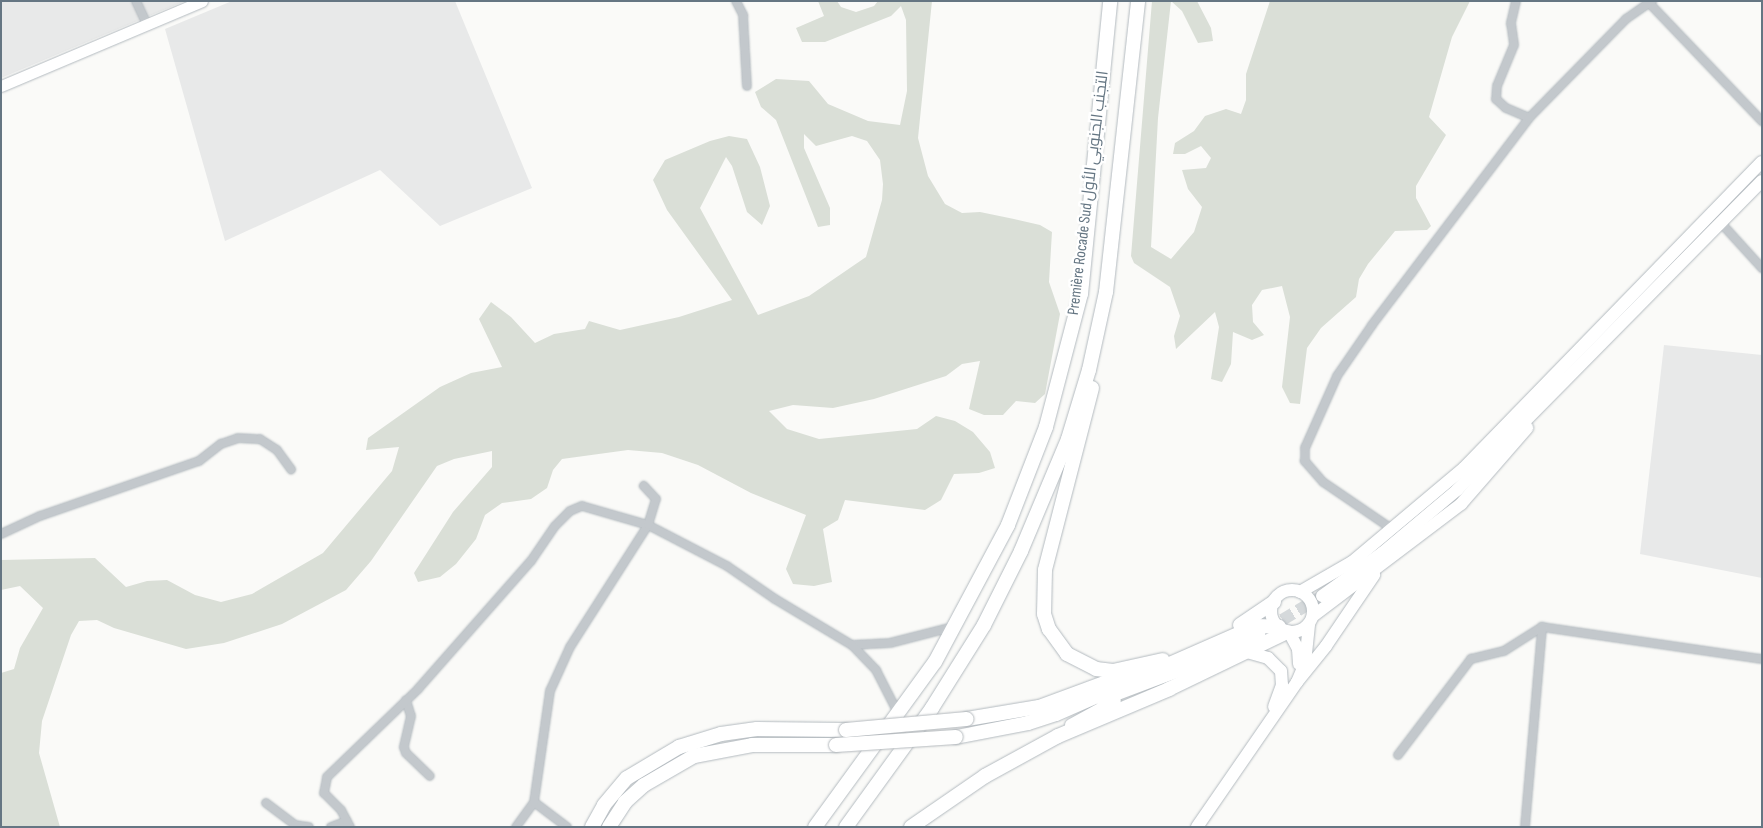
<!DOCTYPE html>
<html>
<head>
<meta charset="utf-8">
<style>
  body { margin:0 }
  #map { position:relative; width:1763px; height:828px; overflow:hidden; background:#fafaf8; font-family:"Sofia Sans Condensed",Cairo,sans-serif }
  div>[style] { position:absolute }
  .built>* { inset:0; background:#e8e9e9 }
  .green>* { inset:0; background:#dadfd7 }
  .trunk-tunnel>* { height:12px; margin-top:-6px; transform-origin:0; background:repeating-linear-gradient(90deg,#d5d9db 0 12px,transparent 0 18px) }
  .roads { filter:drop-shadow(0 0 1px #b3babf) drop-shadow(0 0 1px #b3babf) }
  .minor>* { height:8px; margin:-4px; padding:0 4px; transform-origin:4px; border-radius:4px; background:#c3c8cc }
  .secondary>* { height:11px; margin:-5.5px; padding:0 5.5px; transform-origin:5.5px; border-radius:5.5px; background:#fff }
  .primary>* { height:12px; margin:-6px; padding:0 6px; transform-origin:6px; border-radius:6px; background:#fff }
  .trunk>* { height:12px; margin:-6px; padding:0 6px; transform-origin:6px; border-radius:6px; background:#fff }
  .trunk>.ring { margin:-6px; padding:0; box-sizing:content-box; background:none; border:12px solid #fff; border-radius:50% }
  .motorway>* { height:14px; margin:-7px; padding:0 7px; transform-origin:7px; border-radius:7px; background:#fff }
  .bridges { filter:drop-shadow(0 0 1px #b4b9bd) drop-shadow(0 0 1px #b4b9bd) }
  .motorway-bridge>* { height:14px; margin:-7px; padding:0 7px; transform-origin:7px; border-radius:7px; background:#fff }
  span { translate:-50% -50%; white-space:nowrap; text-align:center; line-height:1.15; -webkit-text-stroke:5px #fff; paint-order:stroke }
  .street-label { font-size:16px; color:#657683 }
  .frame { position:absolute; inset:0; border:2px solid #657683; pointer-events:none }
</style>
</head>
<body>
<div id="map">
  <div class="built">
    <div style="clip-path:polygon(1px 1px,185px 1px,1px 78px)"></div>
    <div style="clip-path:polygon(232px 1px,455px 1px,532px 188px,440px 226px,380px 170px,225px 241px,165px 29px)"></div>
    <div style="clip-path:polygon(1664px 345px,1762px 355px,1762px 578px,1640px 554px)"></div>
  </div>
  <div class="green">
    <div style="clip-path:polygon(818px 1px,837px 1px,841px 7px,856px 12px,874px 6px,878px 1px,932px 1px,918px 138px,928px 176px,945px 204px,962px 213px,980px 212px,1014px 219px,1040px 225px,1052px 232px,1049px 282px,1060px 314px,1045px 394px,1035px 403px,1016px 401px,1003px 415px,984px 415px,969px 409px,980px 361px,962px 364px,946px 376px,874px 399px,833px 408px,793px 405px,769px 411px,787px 429px,819px 439px,917px 429px,936px 416px,955px 421px,973px 432px,990px 452px,995px 468px,979px 473px,954px 474px,941px 500px,925px 510px,845px 500px,838px 520px,823px 529px,832px 582px,814px 586px,793px 584px,786px 569px,806px 515px,751px 493px,698px 465px,662px 453px,628px 450px,562px 459px,553px 470px,547px 488px,531px 499px,502px 503px,485px 515px,476px 539px,456px 564px,440px 577px,418px 582px,414px 573px,453px 512px,492px 467px,492px 451px,454px 459px,437px 466px,371px 561px,346px 590px,282px 624px,224px 643px,186px 649px,114px 628px,97px 620px,79px 621px,71px 635px,42px 721px,39px 753px,60px 827px,1px 827px,1px 673px,14px 669px,20px 648px,43px 608px,20px 586px,1px 590px,1px 560px,95px 558px,126px 587px,147px 581px,167px 580px,195px 595px,221px 602px,252px 594px,323px 553px,392px 471px,399px 447px,366px 450px,368px 438px,440px 387px,471px 373px,502px 367px,479px 319px,491px 302px,511px 317px,535px 343px,554px 334px,585px 329px,589px 321px,620px 330px,679px 317px,732px 300px,667px 210px,653px 180px,665px 160px,710px 141px,729px 136px,747px 139px,760px 167px,770px 206px,762px 225px,747px 212px,732px 166px,726px 157px,700px 208px,758px 315px,809px 296px,866px 257px,882px 200px,883px 184px,880px 160px,867px 141px,852px 136px,816px 146px,804px 134px,804px 148px,830px 208px,830px 225px,818px 227px,776px 120px,761px 107px,755px 92px,776px 79px,809px 81px,828px 104px,868px 121px,900px 125px,907px 91px,906px 20px,901px 6px,891px 16px,825px 42px,802px 42px,796px 28px,824px 16px)"></div>
    <div style="clip-path:polygon(1152px 1px,1197px 1px,1211px 28px,1213px 41px,1198px 43px,1182px 11px,1171px 1px,1158px 118px,1151px 247px,1171px 259px,1194px 232px,1202px 207px,1188px 189px,1182px 170px,1206px 168px,1211px 158px,1201px 146px,1185px 154px,1173px 154px,1175px 143px,1194px 131px,1205px 116px,1226px 109px,1241px 114px,1246px 100px,1246px 74px,1270px 1px,1470px 1px,1452px 37px,1429px 117px,1446px 135px,1416px 186px,1416px 198px,1431px 226px,1427px 230px,1395px 231px,1368px 264px,1359px 279px,1356px 297px,1321px 328px,1307px 348px,1300px 404px,1290px 403px,1282px 387px,1290px 317px,1282px 286px,1262px 290px,1252px 305px,1253px 322px,1264px 335px,1252px 340px,1233px 332px,1231px 364px,1222px 382px,1211px 379px,1219px 327px,1215px 312px,1176px 349px,1174px 336px,1180px 316px,1170px 287px,1134px 263px,1131px 256px)"></div>
  </div>
  <div class="trunk-tunnel">
    <div style="left:1267px;top:629px;width:64px;rotate:-31deg"></div>
  </div>
  <div class="roads">
    <div class="minor">
      <div style="left:136px;top:1px;width:26px;rotate:65deg"></div>
      <div style="left:736px;top:1px;width:16px;rotate:63deg"></div>
      <div style="left:743px;top:15px;width:71px;rotate:86.8deg"></div>
      <div style="left:1516px;top:1px;width:23px;rotate:103deg"></div>
      <div style="left:1511px;top:23px;width:22px;rotate:82deg"></div>
      <div style="left:1514px;top:45px;width:44px;rotate:112.5deg"></div>
      <div style="left:1497px;top:86px;width:13px;rotate:94deg"></div>
      <div style="left:1496px;top:99px;width:13px;rotate:42deg"></div>
      <div style="left:1506px;top:108px;width:25px;rotate:23deg"></div>
      <div style="left:1650px;top:4px;width:162px;rotate:46.3deg"></div>
      <div style="left:1721px;top:223px;width:61px;rotate:47.7deg"></div>
      <div style="left:1392px;top:529px;width:83px;rotate:-145.7deg"></div>
      <div style="left:1323px;top:482px;width:28px;rotate:-131deg"></div>
      <div style="left:1305px;top:461px;width:13px;rotate:-90deg"></div>
      <div style="left:1305px;top:448px;width:79px;rotate:-66deg"></div>
      <div style="left:1337px;top:376px;width:62px;rotate:-55.5deg"></div>
      <div style="left:1372px;top:325px;width:260px;rotate:-52.8deg"></div>
      <div style="left:1529px;top:118px;width:139px;rotate:-45.6deg"></div>
      <div style="left:1626px;top:19px;width:32px;rotate:-35deg"></div>
      <div style="left:1px;top:534px;width:43px;rotate:-24.8deg"></div>
      <div style="left:40px;top:516px;width:168px;rotate:-19.1deg"></div>
      <div style="left:199px;top:461px;width:28px;rotate:-38deg"></div>
      <div style="left:221px;top:444px;width:18px;rotate:-19deg"></div>
      <div style="left:238px;top:438px;width:22px;rotate:3deg"></div>
      <div style="left:260px;top:439px;width:20px;rotate:33deg"></div>
      <div style="left:277px;top:450px;width:24px;rotate:54deg"></div>
      <div style="left:852px;top:645px;width:38px;rotate:-3deg"></div>
      <div style="left:890px;top:643px;width:65px;rotate:-14.3deg"></div>
      <div style="left:406px;top:700px;width:17px;rotate:73deg"></div>
      <div style="left:411px;top:716px;width:32px;rotate:103deg"></div>
      <div style="left:404px;top:747px;width:6px;rotate:72deg"></div>
      <div style="left:406px;top:753px;width:33px;rotate:44deg"></div>
      <div style="left:1398px;top:755px;width:121px;rotate:-52.8deg"></div>
      <div style="left:1471px;top:659px;width:34px;rotate:-14deg"></div>
      <div style="left:1504px;top:651px;width:45px;rotate:-32.3deg"></div>
      <div style="left:1542px;top:627px;width:222px;rotate:8.3deg"></div>
      <div style="left:266px;top:803px;width:36px;rotate:37deg"></div>
      <div style="left:295px;top:825px;width:14px;rotate:8deg"></div>
      <div style="left:331px;top:827px;width:17px;rotate:-21deg"></div>
      <div style="left:350px;top:827px;width:19px;rotate:-118deg"></div>
      <div style="left:341px;top:810px;width:24px;rotate:-135deg"></div>
      <div style="left:324px;top:793px;width:16px;rotate:-79deg"></div>
      <div style="left:327px;top:777px;width:127px;rotate:-44deg"></div>
      <div style="left:418px;top:689px;width:171px;rotate:-48.6deg"></div>
      <div style="left:531px;top:561px;width:42px;rotate:-55.6deg"></div>
      <div style="left:555px;top:526px;width:21px;rotate:-45deg"></div>
      <div style="left:570px;top:511px;width:13px;rotate:-23deg"></div>
      <div style="left:582px;top:506px;width:69px;rotate:16.1deg"></div>
      <div style="left:648px;top:525px;width:89px;rotate:27.4deg"></div>
      <div style="left:727px;top:566px;width:58px;rotate:34.5deg"></div>
      <div style="left:775px;top:599px;width:90px;rotate:30.9deg"></div>
      <div style="left:852px;top:645px;width:35px;rotate:46deg"></div>
      <div style="left:876px;top:670px;width:48px;rotate:62.9deg"></div>
      <div style="left:516px;top:827px;width:31px;rotate:-54deg"></div>
      <div style="left:567px;top:827px;width:41px;rotate:-142.9deg"></div>
      <div style="left:534px;top:802px;width:112px;rotate:-81.8deg"></div>
      <div style="left:550px;top:691px;width:48px;rotate:-65.6deg"></div>
      <div style="left:570px;top:647px;width:145px;rotate:-57.4deg"></div>
      <div style="left:648px;top:525px;width:27px;rotate:-73deg"></div>
      <div style="left:656px;top:499px;width:18px;rotate:-133deg"></div>
      <div style="left:1525px;top:827px;width:201px;rotate:-85.1deg"></div>
    </div>
    <div class="secondary">
      <div style="left:1px;top:86px;width:218px;rotate:-22.9deg"></div>
    </div>
    <div class="primary">
      <div style="left:1289px;top:632px;width:19px;rotate:62deg"></div>
      <div style="left:1298px;top:649px;width:15px;rotate:86deg"></div>
      <div style="left:1247px;top:652px;width:22px;rotate:16deg"></div>
      <div style="left:1268px;top:658px;width:18px;rotate:45deg"></div>
      <div style="left:1281px;top:671px;width:14px;rotate:86deg"></div>
      <div style="left:1282px;top:685px;width:23px;rotate:110deg"></div>
      <div style="left:1197px;top:827px;width:176px;rotate:-55.4deg"></div>
      <div style="left:1297px;top:682px;width:21px;rotate:-67deg"></div>
      <div style="left:1305px;top:663px;width:38px;rotate:-84deg"></div>
    </div>
    <div class="trunk">
      <div class="ring" style="left:1271px;top:590px;width:30px;height:30px"></div>
      <div style="left:1300px;top:592px;width:60px;rotate:-30deg"></div>
      <div style="left:1352px;top:562px;width:146px;rotate:-40deg"></div>
      <div style="left:1464px;top:468px;width:427px;rotate:-45.8deg"></div>
      <div style="left:1322px;top:596px;width:74px;rotate:-35.6deg"></div>
      <div style="left:1382px;top:553px;width:98px;rotate:-40deg"></div>
      <div style="left:1457px;top:490px;width:434px;rotate:-45.4deg"></div>
      <div style="left:1313px;top:616px;width:186px;rotate:-37.1deg"></div>
      <div style="left:1461px;top:504px;width:101px;rotate:-49deg"></div>
      <div style="left:1297px;top:682px;width:46px;rotate:-51.1deg"></div>
      <div style="left:1326px;top:646px;width:86px;rotate:-55.9deg"></div>
      <div style="left:1102px;top:700px;width:105px;rotate:-20.7deg"></div>
      <div style="left:1200px;top:663px;width:66px;rotate:-26.2deg"></div>
      <div style="left:1071px;top:725px;width:50px;rotate:-28.6deg"></div>
    </div>
    <div class="motorway">
      <div style="left:1092px;top:388px;width:188px;rotate:104.5deg"></div>
      <div style="left:1045px;top:570px;width:44px;rotate:91.3deg"></div>
      <div style="left:1044px;top:614px;width:16px;rotate:72deg"></div>
      <div style="left:1049px;top:629px;width:31px;rotate:54deg"></div>
      <div style="left:1067px;top:654px;width:33px;rotate:27deg"></div>
      <div style="left:1096px;top:669px;width:17px;rotate:7deg"></div>
      <div style="left:1113px;top:671px;width:51px;rotate:-12.4deg"></div>
      <div style="left:1240px;top:625px;width:41px;rotate:-34.1deg"></div>
      <div style="left:967px;top:719px;width:73px;rotate:-9.5deg"></div>
      <div style="left:1039px;top:707px;width:93px;rotate:-20.2deg"></div>
      <div style="left:956px;top:737px;width:73px;rotate:-11deg"></div>
      <div style="left:1028px;top:723px;width:29px;rotate:-18deg"></div>
      <div style="left:1056px;top:714px;width:219px;rotate:-23.7deg"></div>
      <div style="left:1256px;top:626px;width:23px;rotate:2deg"></div>
      <div style="left:592px;top:827px;width:25px;rotate:-61deg"></div>
      <div style="left:604px;top:805px;width:35px;rotate:-50deg"></div>
      <div style="left:627px;top:778px;width:61px;rotate:-30.8deg"></div>
      <div style="left:679px;top:747px;width:44px;rotate:-17.2deg"></div>
      <div style="left:721px;top:734px;width:36px;rotate:-8deg"></div>
      <div style="left:757px;top:729px;width:89px;rotate:0.6deg"></div>
      <div style="left:609px;top:827px;width:30px;rotate:-57deg"></div>
      <div style="left:625px;top:802px;width:25px;rotate:-42deg"></div>
      <div style="left:644px;top:785px;width:58px;rotate:-30.1deg"></div>
      <div style="left:694px;top:756px;width:59px;rotate:-10.7deg"></div>
      <div style="left:752px;top:745px;width:84px"></div>
      <div style="left:815px;top:827px;width:204px;rotate:-54deg"></div>
      <div style="left:935px;top:662px;width:155px;rotate:-61.9deg"></div>
      <div style="left:1008px;top:525px;width:105px;rotate:-68.8deg"></div>
      <div style="left:1046px;top:427px;width:138px;rotate:-75.3deg"></div>
      <div style="left:1081px;top:294px;width:294px;rotate:-84.3deg"></div>
      <div style="left:846px;top:827px;width:147px;rotate:-54.1deg"></div>
      <div style="left:932px;top:708px;width:98px;rotate:-57.9deg"></div>
      <div style="left:984px;top:625px;width:83px;rotate:-63.4deg"></div>
      <div style="left:1021px;top:551px;width:121px;rotate:-67.2deg"></div>
      <div style="left:1068px;top:439px;width:72px;rotate:-73.1deg"></div>
      <div style="left:1089px;top:370px;width:80px;rotate:-77.7deg"></div>
      <div style="left:1106px;top:292px;width:293px;rotate:-83.7deg"></div>
      <div style="left:911px;top:827px;width:90px;rotate:-34.6deg"></div>
      <div style="left:985px;top:776px;width:83px;rotate:-28.7deg"></div>
      <div style="left:1058px;top:736px;width:121px;rotate:-22.9deg"></div>
      <div style="left:1169px;top:689px;width:131px;rotate:-25.8deg"></div>
    </div>
  </div>
  <div class="bridges">
    <div class="motorway-bridge">
      <div style="left:846px;top:730px;width:121px;rotate:-5.2deg"></div>
      <div style="left:836px;top:745px;width:120px;rotate:-3.8deg"></div>
    </div>
  </div>
  <div class="street-label">
    <span style="left:1089px;top:193px;rotate:-83deg">Première Rocade Sud التجنب الجنوبي الأول</span>
  </div>
  <div class="frame"></div>
</div>
</body>
</html>
